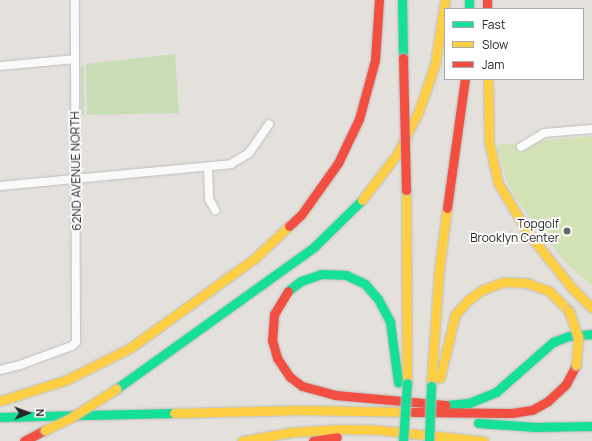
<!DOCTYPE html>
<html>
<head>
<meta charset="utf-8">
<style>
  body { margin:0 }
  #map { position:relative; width:592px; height:441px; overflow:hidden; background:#e4e1dc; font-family:Manrope,sans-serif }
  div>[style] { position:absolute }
  .green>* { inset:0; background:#c8deb7 }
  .pitch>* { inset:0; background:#d3e2b5 }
  .roads { filter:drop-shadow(0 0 1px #bebdbd) drop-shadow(0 0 1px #bebdbd) }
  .street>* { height:8px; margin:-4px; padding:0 4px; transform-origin:4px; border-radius:4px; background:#fbfafa }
  .fast>* { height:9px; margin:-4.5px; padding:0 4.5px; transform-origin:4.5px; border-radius:4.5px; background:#16e098 }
  .slow>* { height:9px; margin:-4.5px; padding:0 4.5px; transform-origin:4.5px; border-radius:4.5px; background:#ffcf43 }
  .jam>* { height:9px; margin:-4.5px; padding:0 4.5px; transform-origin:4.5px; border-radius:4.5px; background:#f24e42 }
  .bridges { filter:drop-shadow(0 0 1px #bebdbb) drop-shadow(0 0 1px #bebdbb) }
  .fast-bridge>* { height:9px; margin:-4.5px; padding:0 4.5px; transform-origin:4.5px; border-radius:4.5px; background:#16e098 }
  .slow-bridge>* { height:9px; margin:-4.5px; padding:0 4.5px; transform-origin:4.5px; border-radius:4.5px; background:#ffcf43 }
  .jam-bridge>* { height:9px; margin:-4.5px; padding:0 4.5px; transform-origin:4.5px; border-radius:4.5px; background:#f24e42 }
  .dots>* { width:11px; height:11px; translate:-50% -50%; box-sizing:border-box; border:2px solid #fff; border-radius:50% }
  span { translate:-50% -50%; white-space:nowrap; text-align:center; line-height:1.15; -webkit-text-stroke:3.5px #fff; paint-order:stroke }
  .street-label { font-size:12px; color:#272727 }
  .poi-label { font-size:12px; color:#272727 }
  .right { translate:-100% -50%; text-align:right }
  .legend { position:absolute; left:444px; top:8px; width:140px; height:72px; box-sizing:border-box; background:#fff; border:1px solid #a9a9a9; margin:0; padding:5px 7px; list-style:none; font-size:12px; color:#272727 }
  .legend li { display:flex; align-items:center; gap:8px; height:20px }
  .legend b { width:20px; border:1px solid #a9a9a9 }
  .north { position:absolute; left:8px; top:393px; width:40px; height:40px; -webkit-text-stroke:3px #fff; paint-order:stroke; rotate:89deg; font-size:11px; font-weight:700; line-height:16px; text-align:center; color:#272727 }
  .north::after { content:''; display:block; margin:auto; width:14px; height:18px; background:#272727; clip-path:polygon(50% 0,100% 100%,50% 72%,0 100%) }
</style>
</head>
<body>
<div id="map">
  <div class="green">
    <div style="clip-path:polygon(175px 54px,179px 113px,87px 115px,86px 64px)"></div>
    <div style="clip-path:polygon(84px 65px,84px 115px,82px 115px,81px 67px)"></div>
  </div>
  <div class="pitch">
    <div style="clip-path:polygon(592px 136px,592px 286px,567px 264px,516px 199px,505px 177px,497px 145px)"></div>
  </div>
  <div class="roads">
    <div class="street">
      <div style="left:0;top:66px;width:75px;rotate:-5.3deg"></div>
      <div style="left:521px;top:147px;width:27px;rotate:-31deg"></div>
      <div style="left:544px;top:133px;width:48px;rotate:-4.8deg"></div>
      <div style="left:208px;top:167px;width:32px;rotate:88deg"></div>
      <div style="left:209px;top:199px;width:13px;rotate:61deg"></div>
      <div style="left:0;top:186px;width:232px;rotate:-5.4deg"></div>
      <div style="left:231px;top:164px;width:21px;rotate:-31deg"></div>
      <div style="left:249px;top:153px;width:35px;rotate:-55deg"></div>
      <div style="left:0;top:370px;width:21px;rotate:-14deg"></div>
      <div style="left:20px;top:365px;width:55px;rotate:-20.1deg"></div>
      <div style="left:72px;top:346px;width:6px;rotate:-45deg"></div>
      <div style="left:76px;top:342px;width:342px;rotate:-90.2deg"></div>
    </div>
    <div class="fast">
      <div style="left:402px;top:0;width:58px;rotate:89deg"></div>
      <div style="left:469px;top:0;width:9px;rotate:90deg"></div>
      <div style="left:288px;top:291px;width:16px;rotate:-38deg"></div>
      <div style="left:301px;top:281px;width:21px;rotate:-19deg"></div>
      <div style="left:321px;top:274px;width:25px;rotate:2deg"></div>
      <div style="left:346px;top:275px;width:21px;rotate:25deg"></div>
      <div style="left:365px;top:284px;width:20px;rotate:49deg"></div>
      <div style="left:378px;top:299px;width:26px;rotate:62deg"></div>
      <div style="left:390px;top:322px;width:61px;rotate:82.4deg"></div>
      <div style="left:116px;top:389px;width:244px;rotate:-35.6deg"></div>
      <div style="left:314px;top:247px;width:67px;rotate:-44.4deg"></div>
      <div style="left:446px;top:405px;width:23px;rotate:-5deg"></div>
      <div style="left:469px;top:403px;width:29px;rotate:-22deg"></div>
      <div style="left:496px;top:392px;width:76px;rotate:-41.3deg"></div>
      <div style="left:553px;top:342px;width:17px;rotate:-21deg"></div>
      <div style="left:569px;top:336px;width:23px;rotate:-5deg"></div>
      <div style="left:0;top:417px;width:174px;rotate:-1.3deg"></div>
      <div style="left:478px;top:423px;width:57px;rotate:4deg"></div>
      <div style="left:535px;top:427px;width:57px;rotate:-1deg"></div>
    </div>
    <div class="slow">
      <div style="left:488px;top:79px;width:63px;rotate:89.1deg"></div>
      <div style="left:489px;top:142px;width:42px;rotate:77.6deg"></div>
      <div style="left:498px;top:183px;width:58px;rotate:59deg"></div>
      <div style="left:528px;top:233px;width:70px;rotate:51.3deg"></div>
      <div style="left:572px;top:288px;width:28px;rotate:45deg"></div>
      <div style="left:406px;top:190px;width:193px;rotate:89.7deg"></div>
      <div style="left:362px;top:200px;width:58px;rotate:-52.7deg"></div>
      <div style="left:397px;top:154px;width:46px;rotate:-62.9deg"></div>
      <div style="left:418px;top:113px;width:52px;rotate:-70.9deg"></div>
      <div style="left:435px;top:64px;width:65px;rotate:-81.1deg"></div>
      <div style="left:440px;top:378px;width:65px;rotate:-76.6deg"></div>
      <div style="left:455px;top:315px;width:20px;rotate:-49deg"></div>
      <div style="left:468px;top:300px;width:17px;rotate:-36deg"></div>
      <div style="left:482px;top:290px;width:22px;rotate:-21deg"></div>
      <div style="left:503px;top:282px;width:24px;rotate:2deg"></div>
      <div style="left:527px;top:283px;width:23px;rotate:20deg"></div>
      <div style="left:549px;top:291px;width:28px;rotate:45deg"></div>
      <div style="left:431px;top:386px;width:116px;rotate:-86.1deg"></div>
      <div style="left:439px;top:270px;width:63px;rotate:-82.6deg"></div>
      <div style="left:0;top:401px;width:69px;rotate:-17.7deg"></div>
      <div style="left:66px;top:380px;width:72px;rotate:-26.6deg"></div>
      <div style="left:130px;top:348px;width:153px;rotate:-35.7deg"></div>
      <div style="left:254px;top:259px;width:48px;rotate:-43.3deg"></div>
      <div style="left:174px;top:413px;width:128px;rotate:-1.3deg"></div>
      <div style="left:302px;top:410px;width:111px;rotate:1deg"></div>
      <div style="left:242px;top:441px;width:51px;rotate:-10.2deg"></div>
      <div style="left:292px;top:432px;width:48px;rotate:-3.6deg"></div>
      <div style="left:340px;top:429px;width:39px;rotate:1deg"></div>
      <div style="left:379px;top:430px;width:105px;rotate:6deg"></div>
    </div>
    <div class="jam">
      <div style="left:487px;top:0;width:9px;rotate:90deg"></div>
      <div style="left:447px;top:208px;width:130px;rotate:-82.1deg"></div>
      <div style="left:289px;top:226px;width:16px;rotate:-43deg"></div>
      <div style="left:301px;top:215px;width:64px;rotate:-54.6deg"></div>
      <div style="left:338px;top:163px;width:49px;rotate:-64.5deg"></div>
      <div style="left:359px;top:119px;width:61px;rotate:-74.8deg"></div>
      <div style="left:375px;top:60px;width:60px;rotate:-86.2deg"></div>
      <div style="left:288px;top:291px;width:27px;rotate:121deg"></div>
      <div style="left:274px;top:314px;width:26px;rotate:94deg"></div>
      <div style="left:272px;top:340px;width:19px;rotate:74deg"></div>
      <div style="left:277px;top:358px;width:23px;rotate:56deg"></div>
      <div style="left:290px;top:377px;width:15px;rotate:37deg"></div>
      <div style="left:302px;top:386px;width:34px;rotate:15deg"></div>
      <div style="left:335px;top:395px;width:111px;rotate:5.1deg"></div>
      <div style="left:413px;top:412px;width:99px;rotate:0.6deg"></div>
      <div style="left:512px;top:413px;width:20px;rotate:-9deg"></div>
      <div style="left:532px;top:410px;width:18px;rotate:-29deg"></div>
      <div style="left:548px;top:401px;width:25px;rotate:-43deg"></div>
      <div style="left:566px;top:384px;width:21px;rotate:-62deg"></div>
      <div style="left:24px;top:441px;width:24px;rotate:-28deg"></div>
      <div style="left:313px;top:441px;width:24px;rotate:-9deg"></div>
    </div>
  </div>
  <div class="bridges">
    <div class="fast-bridge">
      <div style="left:403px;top:441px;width:58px;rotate:-86.1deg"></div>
      <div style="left:429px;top:441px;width:55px;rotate:-87.9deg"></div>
    </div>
    <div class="slow-bridge">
      <div style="left:569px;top:311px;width:28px;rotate:71deg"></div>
      <div style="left:578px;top:337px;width:28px;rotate:94deg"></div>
      <div style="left:45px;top:430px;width:26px;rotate:-25deg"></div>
      <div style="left:69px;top:419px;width:56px;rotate:-32.6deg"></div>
    </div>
    <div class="jam-bridge">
      <div style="left:403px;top:58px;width:132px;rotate:88.7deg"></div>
    </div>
  </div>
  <div class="dots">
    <div style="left:567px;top:231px;background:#696866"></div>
  </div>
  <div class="street-label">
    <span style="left:76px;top:171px;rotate:-91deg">62ND AVENUE NORTH</span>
  </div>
  <div class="poi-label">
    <span class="right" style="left:559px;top:231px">Topgolf<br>Brooklyn Center</span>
  </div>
  <ul class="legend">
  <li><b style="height:5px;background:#16e098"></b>Fast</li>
  <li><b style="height:5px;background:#ffcf43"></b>Slow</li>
  <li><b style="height:5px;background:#f24e42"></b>Jam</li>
  </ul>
  <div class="north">N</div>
</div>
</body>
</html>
